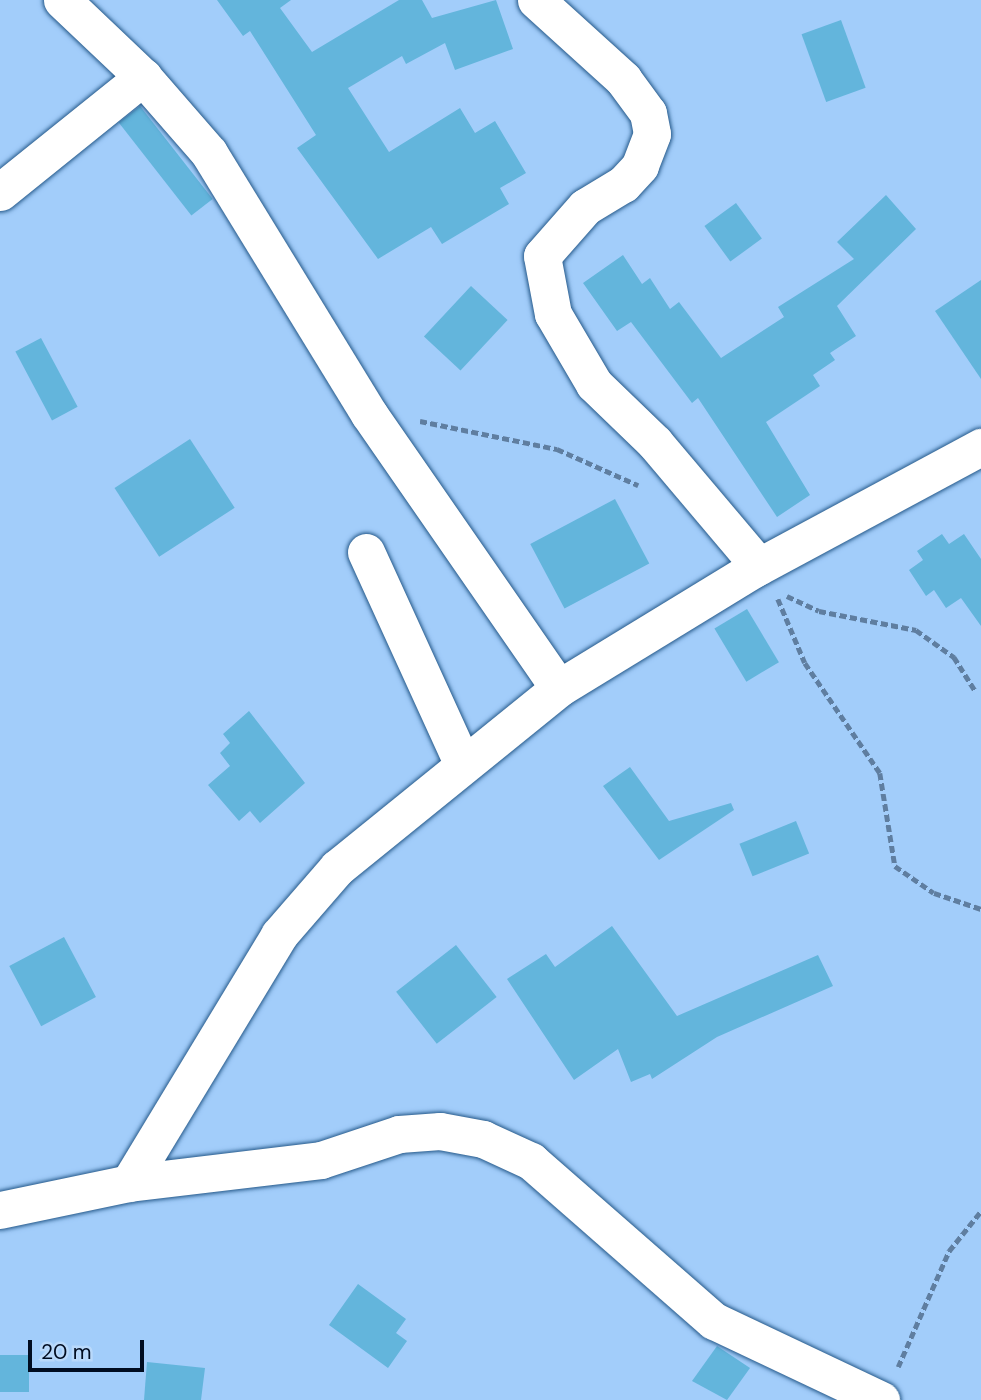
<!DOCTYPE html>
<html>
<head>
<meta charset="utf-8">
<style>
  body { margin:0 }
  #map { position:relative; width:981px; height:1400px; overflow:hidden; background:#a2cdfa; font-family:"DM Sans",sans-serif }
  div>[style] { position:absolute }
  .building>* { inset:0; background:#63b5dc; transform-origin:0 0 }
  .path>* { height:4.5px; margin-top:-2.25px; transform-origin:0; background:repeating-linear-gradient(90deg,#5f7ea0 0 7px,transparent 0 10.5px) }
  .roads { filter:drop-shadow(0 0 2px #25598a) drop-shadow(0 0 2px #25598a) }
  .minor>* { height:37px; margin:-18.5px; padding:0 18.5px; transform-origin:18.5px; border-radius:18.5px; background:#fff }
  span { translate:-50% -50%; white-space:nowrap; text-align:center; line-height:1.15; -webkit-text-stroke:6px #b9d9fb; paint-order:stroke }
  .scale { position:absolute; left:28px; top:1340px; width:116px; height:32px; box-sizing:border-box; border:4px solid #000c20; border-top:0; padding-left:9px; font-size:21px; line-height:24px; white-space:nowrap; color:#000c20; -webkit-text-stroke:5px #b9d9fb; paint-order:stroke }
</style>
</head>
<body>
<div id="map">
  <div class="building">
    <div style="clip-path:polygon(217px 0,291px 0,280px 8px,312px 52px,399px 0,422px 0,432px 18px,496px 0,513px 49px,455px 70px,445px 43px,406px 64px,402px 56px,348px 88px,389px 152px,460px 108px,475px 133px,495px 121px,526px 173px,500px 188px,509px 204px,442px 244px,431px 227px,378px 259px,297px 148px,316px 135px,250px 31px,243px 36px)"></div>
    <div style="left:841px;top:20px;width:72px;height:42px;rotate:70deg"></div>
    <div style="left:140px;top:106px;width:118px;height:27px;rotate:52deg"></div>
    <div style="clip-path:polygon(886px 195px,916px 229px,837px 306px,856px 336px,830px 353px,835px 360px,813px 375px,820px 386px,766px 422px,810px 495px,777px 517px,698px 398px,692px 403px,631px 322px,617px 331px,583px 283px,623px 255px,642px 284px,650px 278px,670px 309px,679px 302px,721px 358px,784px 317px,778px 307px,854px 259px,837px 242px)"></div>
    <div style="left:736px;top:203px;width:44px;height:39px;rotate:54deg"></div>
    <div style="clip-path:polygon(981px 280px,981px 379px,935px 311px)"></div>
    <div style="left:471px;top:286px;width:50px;height:69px;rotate:43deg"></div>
    <div style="left:41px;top:338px;width:78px;height:29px;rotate:62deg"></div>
    <div style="left:190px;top:439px;width:82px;height:90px;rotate:57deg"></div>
    <div style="left:615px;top:499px;width:73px;height:96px;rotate:62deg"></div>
    <div style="clip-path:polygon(942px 534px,949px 544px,964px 534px,981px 559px,981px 626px,961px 598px,946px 608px,934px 590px,926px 596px,909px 570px,923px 560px,917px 551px)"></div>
    <div style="left:747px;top:609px;width:62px;height:38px;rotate:59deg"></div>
    <div style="clip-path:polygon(249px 711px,305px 783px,260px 823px,250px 811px,239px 821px,208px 785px,230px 766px,220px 753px,230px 743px,223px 734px)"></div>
    <div style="clip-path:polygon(630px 767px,669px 821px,731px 803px,734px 810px,659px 860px,603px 786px)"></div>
    <div style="left:796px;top:821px;width:35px;height:61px;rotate:68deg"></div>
    <div style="clip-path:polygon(612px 926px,677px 1016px,818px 955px,833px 986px,717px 1037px,652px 1079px,650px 1074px,631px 1082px,618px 1049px,574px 1080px,507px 979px,546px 954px,555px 967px)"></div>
    <div style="left:64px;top:937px;width:68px;height:62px;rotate:62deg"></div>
    <div style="left:456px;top:945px;width:66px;height:76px;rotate:52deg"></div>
    <div style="clip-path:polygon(358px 1284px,406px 1319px,396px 1333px,407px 1341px,388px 1368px,329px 1325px)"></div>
    <div style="clip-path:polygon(717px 1346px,750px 1368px,727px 1400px,692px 1381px)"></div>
    <div style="left:29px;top:1355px;width:37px;height:29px;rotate:90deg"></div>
    <div style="clip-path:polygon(147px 1362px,205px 1368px,201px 1400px,144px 1400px)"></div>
  </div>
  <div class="path">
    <div style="left:420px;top:421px;width:140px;rotate:11.6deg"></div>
    <div style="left:557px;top:449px;width:89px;rotate:24deg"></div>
    <div style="left:787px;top:596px;width:35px;rotate:25deg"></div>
    <div style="left:819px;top:611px;width:99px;rotate:11.1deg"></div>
    <div style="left:916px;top:630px;width:47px;rotate:35.4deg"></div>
    <div style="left:954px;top:657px;width:41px;rotate:57.8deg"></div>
    <div style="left:778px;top:599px;width:69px;rotate:67.1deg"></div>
    <div style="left:805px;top:663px;width:133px;rotate:55.7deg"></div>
    <div style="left:880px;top:773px;width:94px;rotate:80.8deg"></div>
    <div style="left:895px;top:866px;width:47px;rotate:34.7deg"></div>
    <div style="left:934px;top:893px;width:50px;rotate:18.8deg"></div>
    <div style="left:898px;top:1367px;width:127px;rotate:-66.3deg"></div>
    <div style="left:949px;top:1251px;width:51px;rotate:-51.3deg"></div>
  </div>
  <div class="roads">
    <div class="minor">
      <div style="left:62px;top:0;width:112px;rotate:43.5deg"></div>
      <div style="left:143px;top:77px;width:101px;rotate:49deg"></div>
      <div style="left:209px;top:153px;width:306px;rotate:58.5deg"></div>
      <div style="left:369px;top:414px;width:333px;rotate:55.3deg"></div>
      <div style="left:536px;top:0;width:118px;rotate:42.2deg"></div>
      <div style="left:623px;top:79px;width:42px;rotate:53.7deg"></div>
      <div style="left:648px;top:113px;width:21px;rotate:79deg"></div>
      <div style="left:652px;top:134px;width:34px;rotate:111deg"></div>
      <div style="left:640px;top:166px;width:25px;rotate:133deg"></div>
      <div style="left:623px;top:184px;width:44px;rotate:148.8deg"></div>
      <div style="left:585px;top:207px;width:65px;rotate:131.3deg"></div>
      <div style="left:542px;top:256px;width:59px;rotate:79.3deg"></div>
      <div style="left:553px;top:314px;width:81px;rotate:59.6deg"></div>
      <div style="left:594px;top:384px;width:85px;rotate:44deg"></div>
      <div style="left:655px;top:443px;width:161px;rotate:49.8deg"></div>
      <div style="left:0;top:192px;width:184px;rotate:-38.8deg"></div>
      <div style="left:366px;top:552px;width:232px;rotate:65.5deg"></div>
      <div style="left:129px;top:1183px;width:290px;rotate:-58.8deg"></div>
      <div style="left:279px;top:935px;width:89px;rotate:-49.1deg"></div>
      <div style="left:337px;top:868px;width:286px;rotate:-39deg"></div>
      <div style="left:559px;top:688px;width:228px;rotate:-31.4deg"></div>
      <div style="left:754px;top:569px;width:258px;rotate:-28.3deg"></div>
      <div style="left:0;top:1210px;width:132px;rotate:-11.8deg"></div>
      <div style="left:129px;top:1183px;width:193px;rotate:-6.8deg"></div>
      <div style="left:321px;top:1160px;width:82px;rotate:-18.4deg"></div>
      <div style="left:399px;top:1134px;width:41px;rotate:-4.2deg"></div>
      <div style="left:440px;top:1131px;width:44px;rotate:10.5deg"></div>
      <div style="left:483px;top:1139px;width:53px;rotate:24.6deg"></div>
      <div style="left:531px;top:1161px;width:243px;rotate:41.2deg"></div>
      <div style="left:714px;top:1321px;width:185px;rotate:25.3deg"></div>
    </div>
  </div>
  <div class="scale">20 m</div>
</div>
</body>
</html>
